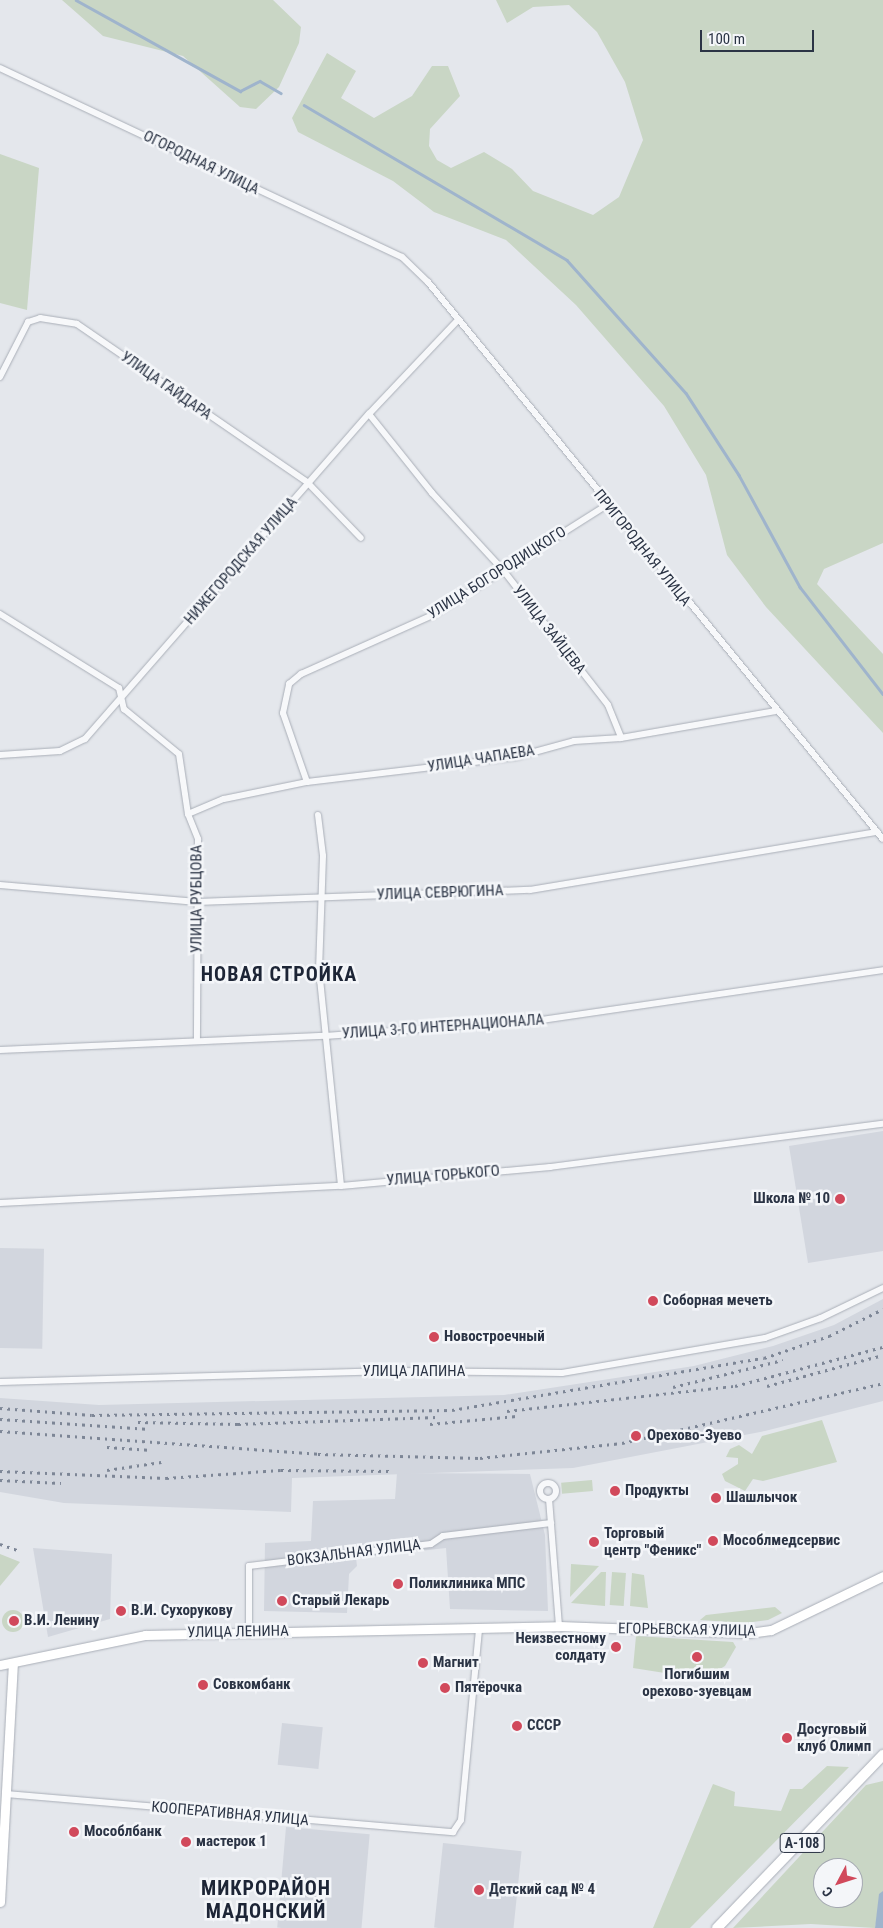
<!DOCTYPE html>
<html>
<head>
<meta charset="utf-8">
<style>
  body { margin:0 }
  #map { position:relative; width:883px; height:1928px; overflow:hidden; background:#e4e7ec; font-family:"Roboto Condensed",sans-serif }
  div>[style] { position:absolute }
  .built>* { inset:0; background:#d2d6de; transform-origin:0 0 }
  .green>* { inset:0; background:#c9d6c5; transform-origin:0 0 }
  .round { border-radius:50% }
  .water>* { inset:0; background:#9fb4cc }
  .stream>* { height:2.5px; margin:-1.25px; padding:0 1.25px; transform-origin:1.25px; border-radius:1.25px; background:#9fb4cc }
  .roads { filter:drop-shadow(0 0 1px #a9aeb7) drop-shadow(0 0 1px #a9aeb7) }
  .minor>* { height:6px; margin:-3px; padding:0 3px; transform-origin:3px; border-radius:3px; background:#f7f8fa }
  .minor>.ring { margin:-3px; padding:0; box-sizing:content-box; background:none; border:6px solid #f7f8fa; border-radius:50% }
  .secondary>* { height:9px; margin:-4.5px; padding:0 4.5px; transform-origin:4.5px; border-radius:4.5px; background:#fff }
  .trunk>* { height:10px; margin:-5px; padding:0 5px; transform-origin:5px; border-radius:5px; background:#fff }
  .rail>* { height:2.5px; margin-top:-1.25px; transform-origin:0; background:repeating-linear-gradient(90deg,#7d8696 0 2.5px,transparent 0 7.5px) }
  .dots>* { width:14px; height:14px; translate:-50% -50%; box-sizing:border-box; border:2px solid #f4f6f9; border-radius:50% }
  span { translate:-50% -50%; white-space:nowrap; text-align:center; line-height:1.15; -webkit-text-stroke:5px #f4f6f9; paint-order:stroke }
  .shield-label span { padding:1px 4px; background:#f4f6f9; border:1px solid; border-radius:4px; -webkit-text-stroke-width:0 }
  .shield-label { font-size:14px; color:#2b3445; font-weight:700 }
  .street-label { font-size:15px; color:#2b3445 }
  .poi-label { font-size:15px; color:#2b3445; font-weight:700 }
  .right { translate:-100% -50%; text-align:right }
  .left { translate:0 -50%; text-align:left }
  .district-label { font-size:20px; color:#1d2536; font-weight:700; letter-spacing:1px }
  .north { position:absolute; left:813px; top:1858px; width:50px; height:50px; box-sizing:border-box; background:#f4f6f9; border:1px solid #a4a8b1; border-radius:50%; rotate:230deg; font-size:14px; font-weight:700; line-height:20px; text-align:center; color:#2b3445 }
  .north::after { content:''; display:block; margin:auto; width:18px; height:22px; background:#d1495b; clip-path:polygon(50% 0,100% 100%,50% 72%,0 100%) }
  .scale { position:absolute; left:700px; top:30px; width:114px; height:22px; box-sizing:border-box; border:2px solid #2b3445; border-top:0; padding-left:6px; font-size:15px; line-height:18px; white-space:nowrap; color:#2b3445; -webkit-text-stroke:4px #f4f6f9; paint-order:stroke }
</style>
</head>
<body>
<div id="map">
  <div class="built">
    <div style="clip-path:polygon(883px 1131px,883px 1251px,808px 1263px,789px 1146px)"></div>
    <div style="left:0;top:1248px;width:44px;height:100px;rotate:1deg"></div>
    <div style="clip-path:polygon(883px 1299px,883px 1401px,765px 1431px,573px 1468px,292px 1478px,291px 1512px,64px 1503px,0 1492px,0 1398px,99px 1405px,504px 1395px,694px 1366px,773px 1346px,834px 1325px)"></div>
    <div style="clip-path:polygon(397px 1473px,530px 1474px,545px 1535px,548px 1611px,450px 1609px,446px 1548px,356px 1558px,357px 1566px,349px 1574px,347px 1613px,264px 1611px,265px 1543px,311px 1541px,313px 1501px,395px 1499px)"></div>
    <div style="clip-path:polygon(33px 1548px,112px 1554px,110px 1619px,48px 1637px)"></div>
    <div style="left:282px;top:1723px;width:41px;height:42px;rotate:6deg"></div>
    <div style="left:286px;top:1827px;width:84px;height:101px;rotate:5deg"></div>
    <div style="left:443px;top:1843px;width:79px;height:85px;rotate:6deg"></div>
  </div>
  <div class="green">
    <div style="clip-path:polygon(62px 0,273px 0,301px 27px,299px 43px,279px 87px,256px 109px,240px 107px,183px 56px,103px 36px)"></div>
    <div style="clip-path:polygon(496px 0,883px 0,883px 543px,824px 569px,817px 584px,883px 654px,883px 733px,766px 607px,727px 555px,706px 475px,664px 406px,576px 305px,506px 240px,434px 212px,393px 181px,298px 132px,292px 118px,327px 53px,356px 71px,341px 98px,374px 118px,412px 96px,432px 66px,448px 66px,460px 96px,430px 129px,429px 146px,437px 160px,451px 168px,484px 152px,512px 169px,533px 191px,593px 215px,619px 197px,643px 140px,625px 82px,597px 32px,569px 5px,533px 7px,507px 23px)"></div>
    <div style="clip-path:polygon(0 154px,39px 168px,27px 310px,0 303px)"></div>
    <div style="clip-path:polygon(822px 1420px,837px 1462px,763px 1481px,753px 1479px,745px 1491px,725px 1481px,722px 1474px,738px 1464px,738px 1458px,726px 1457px,730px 1449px,739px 1445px,752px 1454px,762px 1436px)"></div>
    <div style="left:592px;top:1480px;width:11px;height:31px;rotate:85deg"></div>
    <div style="clip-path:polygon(0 1554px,20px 1562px,0 1586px)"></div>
    <div style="clip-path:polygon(571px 1564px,599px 1566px,570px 1597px)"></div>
    <div style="clip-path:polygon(601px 1572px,606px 1572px,605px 1606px,571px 1603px)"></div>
    <div style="left:612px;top:1572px;width:14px;height:33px;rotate:4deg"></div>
    <div style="clip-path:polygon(632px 1573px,644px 1575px,648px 1608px,630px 1606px)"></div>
    <div style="clip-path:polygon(775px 1607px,782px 1613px,768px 1620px,745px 1623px,700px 1620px,706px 1615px)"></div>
    <div class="round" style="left:2px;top:1610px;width:22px;height:22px"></div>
    <div style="clip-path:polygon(636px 1636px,733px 1642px,736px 1647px,725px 1666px,703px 1679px,633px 1668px)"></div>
    <div style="clip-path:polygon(827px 1766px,849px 1767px,690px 1928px,653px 1928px,713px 1784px,735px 1792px,734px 1806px,781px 1811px,790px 1789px,802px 1789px)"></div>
    <div style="clip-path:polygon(evenodd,883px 1781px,883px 1891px,875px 1928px,811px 1924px,733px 1928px,866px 1785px,883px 1781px,823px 1868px,853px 1868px,853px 1898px,823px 1898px,823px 1868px)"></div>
  </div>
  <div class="water">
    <div style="clip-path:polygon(883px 1891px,883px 1928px,875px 1928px,879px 1894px)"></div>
  </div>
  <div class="stream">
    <div style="left:76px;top:0;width:188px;rotate:29deg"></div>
    <div style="left:240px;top:91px;width:22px;rotate:-27deg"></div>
    <div style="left:260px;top:81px;width:24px;rotate:30deg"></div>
    <div style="left:304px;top:105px;width:305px;rotate:30.5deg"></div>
    <div style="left:567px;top:260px;width:178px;rotate:48.2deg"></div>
    <div style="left:686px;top:393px;width:98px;rotate:57.1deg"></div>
    <div style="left:739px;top:475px;width:128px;rotate:61.4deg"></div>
    <div style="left:800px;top:587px;width:135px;rotate:52.2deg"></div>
  </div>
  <div class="roads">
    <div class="minor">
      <div style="left:0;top:68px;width:444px;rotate:25.2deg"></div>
      <div style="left:402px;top:257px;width:36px;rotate:44deg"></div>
      <div style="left:428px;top:282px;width:719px;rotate:50.76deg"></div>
      <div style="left:0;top:377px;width:62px;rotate:-63deg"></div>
      <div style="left:28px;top:322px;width:13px;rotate:-18deg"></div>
      <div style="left:40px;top:318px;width:37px;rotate:9deg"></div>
      <div style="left:77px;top:324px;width:280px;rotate:34.5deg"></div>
      <div style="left:308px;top:483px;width:76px;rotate:46.1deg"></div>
      <div style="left:369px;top:414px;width:101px;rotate:51.4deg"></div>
      <div style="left:432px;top:493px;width:105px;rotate:47.3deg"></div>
      <div style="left:503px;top:570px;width:171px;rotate:52.1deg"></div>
      <div style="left:608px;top:705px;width:35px;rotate:68deg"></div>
      <div style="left:0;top:614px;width:140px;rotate:31.9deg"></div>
      <div style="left:119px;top:688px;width:22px;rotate:77deg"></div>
      <div style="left:124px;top:709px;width:71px;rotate:39.3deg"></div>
      <div style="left:179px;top:754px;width:61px;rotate:81.5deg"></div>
      <div style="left:188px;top:814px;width:27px;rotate:68deg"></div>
      <div style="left:198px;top:839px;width:201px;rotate:90.3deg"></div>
      <div style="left:0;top:755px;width:60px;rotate:-3.8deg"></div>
      <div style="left:60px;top:751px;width:28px;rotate:-26deg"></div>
      <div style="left:85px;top:739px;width:432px;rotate:-48.9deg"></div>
      <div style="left:369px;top:414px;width:129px;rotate:-46.6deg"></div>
      <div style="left:307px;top:782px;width:73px;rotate:-109.2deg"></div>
      <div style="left:283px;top:713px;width:30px;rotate:-78deg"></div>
      <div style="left:289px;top:684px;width:16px;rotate:-40deg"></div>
      <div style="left:301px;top:674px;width:145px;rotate:-24.1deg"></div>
      <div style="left:433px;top:615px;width:206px;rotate:-32.3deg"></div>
      <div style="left:188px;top:814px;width:39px;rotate:-23deg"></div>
      <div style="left:224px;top:799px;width:85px;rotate:-11.6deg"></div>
      <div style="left:307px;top:782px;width:210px;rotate:-6.8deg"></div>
      <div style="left:516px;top:757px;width:60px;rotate:-15.4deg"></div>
      <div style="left:574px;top:741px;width:47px;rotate:-3.7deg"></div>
      <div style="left:621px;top:738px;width:157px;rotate:-9.9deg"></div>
      <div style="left:318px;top:815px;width:41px;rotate:83deg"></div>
      <div style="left:323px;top:856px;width:113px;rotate:92deg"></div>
      <div style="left:319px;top:969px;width:218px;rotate:84.2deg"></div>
      <div style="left:0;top:885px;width:198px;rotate:4.9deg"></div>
      <div style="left:197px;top:902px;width:333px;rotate:-2.1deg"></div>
      <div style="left:530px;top:890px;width:352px;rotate:-9.5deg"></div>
      <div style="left:0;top:1050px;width:325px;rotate:-2.5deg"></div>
      <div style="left:325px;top:1036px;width:217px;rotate:-4.2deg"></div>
      <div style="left:541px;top:1020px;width:346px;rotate:-8.3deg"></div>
      <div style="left:0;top:1203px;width:341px;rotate:-2.9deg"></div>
      <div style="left:341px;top:1186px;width:210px;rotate:-5.2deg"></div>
      <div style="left:550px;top:1167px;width:336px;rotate:-7.4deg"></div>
      <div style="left:0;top:1382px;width:400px;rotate:-1.6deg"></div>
      <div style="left:400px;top:1371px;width:162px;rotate:0.7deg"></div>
      <div style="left:562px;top:1373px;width:206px;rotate:-9.8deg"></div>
      <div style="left:765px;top:1338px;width:59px;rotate:-19.7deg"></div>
      <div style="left:821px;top:1318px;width:69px;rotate:-25.8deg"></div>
      <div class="ring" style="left:540px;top:1483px;width:10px;height:10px"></div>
      <div style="left:549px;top:1499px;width:127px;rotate:85.5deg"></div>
      <div style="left:249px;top:1631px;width:65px;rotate:-90deg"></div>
      <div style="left:249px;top:1566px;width:183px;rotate:-6.9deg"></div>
      <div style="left:431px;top:1544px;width:14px;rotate:-34deg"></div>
      <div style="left:443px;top:1536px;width:109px;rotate:-6.9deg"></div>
      <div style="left:6px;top:1794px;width:449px;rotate:4.9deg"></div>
      <div style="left:453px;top:1832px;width:14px;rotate:-56deg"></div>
      <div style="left:461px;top:1820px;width:193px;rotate:-84.6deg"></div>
    </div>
    <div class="secondary">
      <div style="left:0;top:1665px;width:148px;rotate:-11.7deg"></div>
      <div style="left:145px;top:1635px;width:414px;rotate:-1.2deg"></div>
      <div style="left:559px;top:1626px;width:190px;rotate:2.1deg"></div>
      <div style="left:749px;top:1633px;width:22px;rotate:-8deg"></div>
      <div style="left:771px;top:1630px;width:124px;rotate:-25.7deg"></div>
      <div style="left:0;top:1902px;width:239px;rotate:-86.9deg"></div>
    </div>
    <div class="trunk">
      <div style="left:717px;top:1928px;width:240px;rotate:-46.2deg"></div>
    </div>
  </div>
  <div class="rail">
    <div style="left:767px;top:1386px;width:120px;rotate:-15deg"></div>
    <div style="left:673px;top:1387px;width:113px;rotate:-13.8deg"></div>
    <div style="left:0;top:1408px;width:92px;rotate:4.4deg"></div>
    <div style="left:92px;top:1415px;width:360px;rotate:-0.8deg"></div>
    <div style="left:452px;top:1410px;width:316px;rotate:-9.5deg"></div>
    <div style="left:764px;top:1358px;width:69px;rotate:-18.7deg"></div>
    <div style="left:829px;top:1336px;width:60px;rotate:-26.6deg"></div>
    <div style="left:507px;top:1411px;width:229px;rotate:-6.3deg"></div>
    <div style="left:735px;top:1386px;width:153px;rotate:-14.8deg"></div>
    <div style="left:0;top:1419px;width:150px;rotate:3.8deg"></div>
    <div style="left:138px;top:1422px;width:100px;rotate:1.1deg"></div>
    <div style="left:238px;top:1424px;width:199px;rotate:-2deg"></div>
    <div style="left:430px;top:1424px;width:87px;rotate:-5.3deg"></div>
    <div style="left:0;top:1431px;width:319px;rotate:4.1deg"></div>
    <div style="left:318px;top:1454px;width:162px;rotate:1.4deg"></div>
    <div style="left:480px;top:1458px;width:143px;rotate:-6deg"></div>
    <div style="left:622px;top:1443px;width:268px;rotate:-12.9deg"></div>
    <div style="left:107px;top:1447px;width:45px;rotate:3.8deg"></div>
    <div style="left:107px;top:1470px;width:55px;rotate:-8.4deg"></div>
    <div style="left:0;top:1471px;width:166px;rotate:2.4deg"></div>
    <div style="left:166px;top:1478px;width:115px;rotate:-4deg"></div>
    <div style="left:281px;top:1470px;width:110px;rotate:0.5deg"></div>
    <div style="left:0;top:1480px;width:61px;rotate:2.8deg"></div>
    <div style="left:0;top:1544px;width:18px;rotate:19deg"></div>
  </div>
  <div class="dots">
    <div style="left:840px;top:1199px;background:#d1495b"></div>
    <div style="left:653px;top:1301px;background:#d1495b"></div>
    <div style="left:434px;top:1337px;background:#d1495b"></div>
    <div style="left:636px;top:1436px;background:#d1495b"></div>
    <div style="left:615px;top:1491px;background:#d1495b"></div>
    <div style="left:716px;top:1498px;background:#d1495b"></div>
    <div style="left:713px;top:1541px;background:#d1495b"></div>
    <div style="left:594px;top:1542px;background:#d1495b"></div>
    <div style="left:398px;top:1584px;background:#d1495b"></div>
    <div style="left:282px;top:1601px;background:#d1495b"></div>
    <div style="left:121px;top:1611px;background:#d1495b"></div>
    <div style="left:14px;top:1621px;background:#d1495b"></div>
    <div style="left:616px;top:1647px;background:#d1495b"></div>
    <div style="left:697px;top:1657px;background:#d1495b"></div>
    <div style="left:423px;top:1663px;background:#d1495b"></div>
    <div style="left:203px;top:1685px;background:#d1495b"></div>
    <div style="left:445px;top:1688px;background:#d1495b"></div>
    <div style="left:517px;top:1726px;background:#d1495b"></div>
    <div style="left:787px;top:1738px;background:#d1495b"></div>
    <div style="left:74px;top:1832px;background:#d1495b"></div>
    <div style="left:186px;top:1842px;background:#d1495b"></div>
    <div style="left:479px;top:1890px;background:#d1495b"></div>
  </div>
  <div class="shield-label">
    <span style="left:802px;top:1843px">А-108</span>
  </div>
  <div class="street-label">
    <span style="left:201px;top:163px;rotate:26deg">ОГОРОДНАЯ УЛИЦА</span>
    <span style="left:166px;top:386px;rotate:35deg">УЛИЦА ГАЙДАРА</span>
    <span style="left:642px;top:548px;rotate:51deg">ПРИГОРОДНАЯ УЛИЦА</span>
    <span style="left:241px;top:561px;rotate:-49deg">НИЖЕГОРОДСКАЯ УЛИЦА</span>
    <span style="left:497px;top:573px;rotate:-32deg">УЛИЦА БОГОРОДИЦКОГО</span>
    <span style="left:549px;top:630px;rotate:52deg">УЛИЦА ЗАЙЦЕВА</span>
    <span style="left:481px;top:759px;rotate:-9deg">УЛИЦА ЧАПАЕВА</span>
    <span style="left:440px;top:893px;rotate:-2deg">УЛИЦА СЕВРЮГИНА</span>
    <span style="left:197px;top:899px;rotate:-90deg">УЛИЦА РУБЦОВА</span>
    <span style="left:443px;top:1027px;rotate:-4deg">УЛИЦА 3-ГО ИНТЕРНАЦИОНАЛА</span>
    <span style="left:443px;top:1176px;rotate:-5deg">УЛИЦА ГОРЬКОГО</span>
    <span style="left:414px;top:1372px">УЛИЦА ЛАПИНА</span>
    <span style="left:354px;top:1553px;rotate:-7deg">ВОКЗАЛЬНАЯ УЛИЦА</span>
    <span style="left:687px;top:1630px;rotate:1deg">ЕГОРЬЕВСКАЯ УЛИЦА</span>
    <span style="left:238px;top:1632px;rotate:-1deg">УЛИЦА ЛЕНИНА</span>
    <span style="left:230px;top:1814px;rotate:5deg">КООПЕРАТИВНАЯ УЛИЦА</span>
  </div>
  <div class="poi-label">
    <span class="right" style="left:830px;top:1199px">Школа № 10</span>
    <span class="left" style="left:663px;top:1301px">Соборная мечеть</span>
    <span class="left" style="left:444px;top:1337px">Новостроечный</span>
    <span class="left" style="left:647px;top:1436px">Орехово-Зуево</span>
    <span class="left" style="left:625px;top:1491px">Продукты</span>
    <span class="left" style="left:726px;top:1498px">Шашлычок</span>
    <span class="left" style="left:604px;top:1542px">Торговый<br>центр "Феникс"</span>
    <span class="left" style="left:723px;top:1541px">Мособлмедсервис</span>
    <span class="left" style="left:409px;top:1584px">Поликлиника МПС</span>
    <span class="left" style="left:292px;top:1601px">Старый Лекарь</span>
    <span class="left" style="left:131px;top:1611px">В.И. Сухорукову</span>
    <span class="left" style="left:24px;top:1621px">В.И. Ленину</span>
    <span class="right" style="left:606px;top:1647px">Неизвестному<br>солдату</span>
    <span class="left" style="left:433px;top:1663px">Магнит</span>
    <span style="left:697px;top:1683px">Погибшим<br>орехово-зуевцам</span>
    <span class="left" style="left:213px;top:1685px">Совкомбанк</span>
    <span class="left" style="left:455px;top:1688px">Пятёрочка</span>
    <span class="left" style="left:527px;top:1726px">СССР</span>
    <span class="left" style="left:797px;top:1738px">Досуговый<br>клуб Олимп</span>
    <span class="left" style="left:84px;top:1832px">Мособлбанк</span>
    <span class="left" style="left:196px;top:1842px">мастерок 1</span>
    <span class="left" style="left:489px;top:1890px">Детский сад № 4</span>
  </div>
  <div class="district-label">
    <span style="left:279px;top:974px">НОВАЯ СТРОЙКА</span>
    <span style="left:266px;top:1900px">МИКРОРАЙОН<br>МАДОНСКИЙ</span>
  </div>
  <div class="north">С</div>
  <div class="scale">100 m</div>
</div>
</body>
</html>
